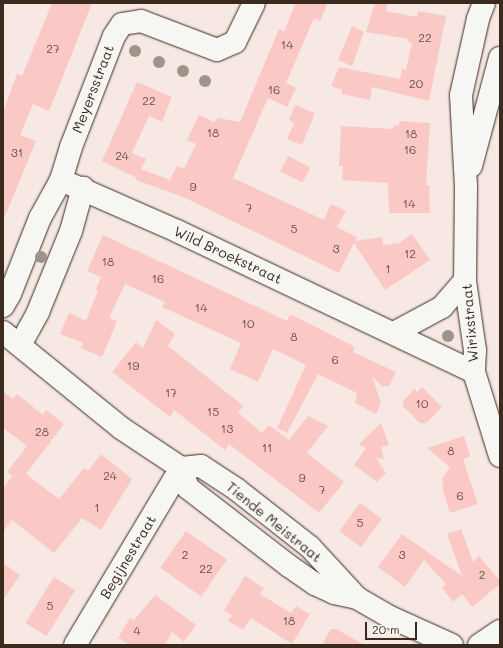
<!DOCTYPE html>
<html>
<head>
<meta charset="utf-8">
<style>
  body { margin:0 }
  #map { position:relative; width:503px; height:648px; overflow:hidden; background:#f7e8e4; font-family:Mali,sans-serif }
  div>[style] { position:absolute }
  .building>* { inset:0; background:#fac9c5; transform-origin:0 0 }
  .roads { filter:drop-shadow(0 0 1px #3b2a1e) drop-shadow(0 0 1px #3b2a1e) }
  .minor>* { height:22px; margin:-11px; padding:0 11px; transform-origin:11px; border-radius:11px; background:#f6f6f2 }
  .trees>* { width:12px; height:12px; margin:-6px; border-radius:50%; background:#9c9588 }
  span { translate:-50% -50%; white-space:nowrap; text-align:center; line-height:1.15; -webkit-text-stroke:3px #f6f6f2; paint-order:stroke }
  .number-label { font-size:12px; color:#6b5248 }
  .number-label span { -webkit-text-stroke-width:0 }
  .street-label { font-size:14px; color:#3b2a1e }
  .frame { position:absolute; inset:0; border:4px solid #3b2a1e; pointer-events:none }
  .scale { position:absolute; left:365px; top:622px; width:52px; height:18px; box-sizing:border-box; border:2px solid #3b2a1e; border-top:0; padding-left:5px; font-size:12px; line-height:14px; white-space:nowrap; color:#3b2a1e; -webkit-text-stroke:3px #f6f6f2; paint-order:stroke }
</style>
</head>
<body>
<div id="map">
  <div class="building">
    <div style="clip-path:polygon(52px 3px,92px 3px,49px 111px,33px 104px,20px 135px,36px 141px,3px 221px,3px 112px,17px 74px,22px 76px)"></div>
    <div style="clip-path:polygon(296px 3px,328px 3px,320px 21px,314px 18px,286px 83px,296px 88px,287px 107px,268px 98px,233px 178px,324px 220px,331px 204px,346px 211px,337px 227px,357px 237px,355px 241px,382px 237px,383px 245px,399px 243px,412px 234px,430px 260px,385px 290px,354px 243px,339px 273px,183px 197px,136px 180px,137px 178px,102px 161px,137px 82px,172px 97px,162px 122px,149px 116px,132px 153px,146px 159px,141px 169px,170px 180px,177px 166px,184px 169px,196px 144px,187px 140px,199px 115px,214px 122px,218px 118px,240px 122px,279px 29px,284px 31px)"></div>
    <div style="clip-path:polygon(375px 3px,388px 3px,386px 11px,417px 17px,418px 11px,446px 16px,429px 101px,372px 87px,370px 100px,342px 94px,342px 90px,331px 86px,339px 67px,400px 79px,402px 69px,406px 70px,412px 43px,408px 42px,409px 39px,366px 32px)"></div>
    <div style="clip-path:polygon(352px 26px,364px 32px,352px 66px,338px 60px)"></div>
    <div style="clip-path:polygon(295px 105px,315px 113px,302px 145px,287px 139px,294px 123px,289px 120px)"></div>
    <div style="clip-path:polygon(399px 121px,430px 123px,426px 185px,429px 185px,430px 213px,389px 213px,388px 183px,342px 180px,343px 166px,339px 166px,341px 126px,393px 129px,394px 125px,399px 126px)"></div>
    <div style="left:288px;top:156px;width:25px;height:17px;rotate:27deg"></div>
    <div style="clip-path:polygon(103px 235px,287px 321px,290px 314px,355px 347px,353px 352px,396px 372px,389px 386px,382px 386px,372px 376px,381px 403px,376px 414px,355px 403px,357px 393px,318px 374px,287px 433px,277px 428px,306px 365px,273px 349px,258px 382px,230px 369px,241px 343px,162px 307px,165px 302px,125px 284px,109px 318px,117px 321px,102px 357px,81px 348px,83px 343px,60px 334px,69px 313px,86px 321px,98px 290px,96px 289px,101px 277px,87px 271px)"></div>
    <div style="clip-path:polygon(156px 320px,175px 334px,168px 346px,236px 400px,243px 406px,238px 413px,262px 433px,269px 425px,289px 440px,308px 416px,328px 426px,307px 453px,344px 482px,319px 513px,229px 444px,225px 450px,174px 410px,170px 417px,112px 372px,136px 342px,143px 348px)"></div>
    <div style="clip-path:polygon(422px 387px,442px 407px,426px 423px,420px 423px,403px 406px,403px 401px,414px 389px,417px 392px)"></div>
    <div style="clip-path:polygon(3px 391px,13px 399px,17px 394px,43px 415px,46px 410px,64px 424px,26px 474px,59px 499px,84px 468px,88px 471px,101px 454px,132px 479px,101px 530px,82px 518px,54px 553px,12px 520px,3px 532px,3px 489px,12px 476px,7px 472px,27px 446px,3px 428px)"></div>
    <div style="clip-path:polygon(381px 423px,389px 445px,381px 447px,384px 459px,376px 458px,386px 473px,377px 482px,354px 465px,366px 448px,359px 444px)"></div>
    <div style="clip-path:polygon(464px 436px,470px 456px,463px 459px,478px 504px,450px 513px,442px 487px,444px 487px,442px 479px,450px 467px,427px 448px)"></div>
    <div style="left:360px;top:503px;width:27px;height:35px;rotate:36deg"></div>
    <div style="clip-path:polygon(461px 529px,473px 562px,479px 556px,500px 581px,500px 584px,472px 607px,462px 594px,453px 602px,442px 588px,446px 584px,424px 560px,405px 587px,378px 567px,402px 534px,462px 576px,447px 534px)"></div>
    <div style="left:186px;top:531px;width:50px;height:45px;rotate:35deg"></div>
    <div style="clip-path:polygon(3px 563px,20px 575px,3px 600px)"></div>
    <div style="clip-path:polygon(245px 576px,264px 588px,260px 594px,291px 613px,296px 606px,310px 614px,292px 644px,251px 618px,243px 630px,228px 621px,232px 615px,224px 610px)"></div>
    <div style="left:54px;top:577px;width:25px;height:54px;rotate:32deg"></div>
    <div style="clip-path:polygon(155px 595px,196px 625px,184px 642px,172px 632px,165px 645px,130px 645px,118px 638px,130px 618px,134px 620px)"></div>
    <div style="clip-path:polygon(331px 629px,336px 629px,365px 645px,322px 645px)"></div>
  </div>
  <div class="roads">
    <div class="minor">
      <div style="left:484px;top:3px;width:17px;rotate:111deg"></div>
      <div style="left:478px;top:19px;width:78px;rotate:102.6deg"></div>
      <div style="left:461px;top:95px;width:91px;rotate:86.9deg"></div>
      <div style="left:466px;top:186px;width:95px;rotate:90.6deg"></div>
      <div style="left:465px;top:281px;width:70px;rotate:81.8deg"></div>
      <div style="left:475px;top:350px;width:22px;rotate:93deg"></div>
      <div style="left:474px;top:372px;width:88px;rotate:72.8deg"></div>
      <div style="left:471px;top:166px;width:112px;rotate:-75deg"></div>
      <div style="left:61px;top:180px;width:127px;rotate:23.7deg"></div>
      <div style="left:177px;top:231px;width:329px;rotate:25.4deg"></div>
      <div style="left:3px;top:306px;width:14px;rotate:-60deg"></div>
      <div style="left:10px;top:294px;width:82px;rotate:-68.5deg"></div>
      <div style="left:40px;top:218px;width:43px;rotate:-61.1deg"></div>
      <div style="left:61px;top:180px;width:34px;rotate:-73deg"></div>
      <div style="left:71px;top:147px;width:119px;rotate:-68.8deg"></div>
      <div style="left:114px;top:36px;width:14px;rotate:-56deg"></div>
      <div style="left:122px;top:24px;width:19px;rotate:-9deg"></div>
      <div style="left:141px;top:21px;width:81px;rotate:20.9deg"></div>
      <div style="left:217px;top:50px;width:20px;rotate:-24deg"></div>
      <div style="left:235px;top:42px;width:43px;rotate:-64deg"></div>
      <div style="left:3px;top:332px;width:152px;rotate:39.1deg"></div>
      <div style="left:121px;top:428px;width:72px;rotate:33.7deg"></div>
      <div style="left:181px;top:468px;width:21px;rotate:71deg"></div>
      <div style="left:188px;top:488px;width:128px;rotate:37.7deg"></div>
      <div style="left:289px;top:566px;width:32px;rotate:35deg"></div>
      <div style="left:315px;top:584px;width:21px;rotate:25deg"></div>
      <div style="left:334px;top:593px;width:24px;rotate:12deg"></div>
      <div style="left:357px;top:598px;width:38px;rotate:30deg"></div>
      <div style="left:390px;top:617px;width:68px;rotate:24.3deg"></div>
      <div style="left:394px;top:333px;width:55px;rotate:-28.4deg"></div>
      <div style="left:442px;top:307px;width:35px;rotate:-49deg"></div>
      <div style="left:20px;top:345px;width:38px;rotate:-61deg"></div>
      <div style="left:38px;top:312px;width:87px;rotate:-67.8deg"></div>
      <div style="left:71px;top:231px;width:45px;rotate:-74.4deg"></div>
      <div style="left:181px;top:468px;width:20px;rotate:-6deg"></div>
      <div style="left:201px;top:466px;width:42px;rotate:33.3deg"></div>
      <div style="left:236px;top:489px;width:94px;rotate:38.1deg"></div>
      <div style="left:310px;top:547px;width:69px;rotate:47.3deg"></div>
      <div style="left:75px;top:645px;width:206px;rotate:-59.1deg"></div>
      <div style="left:479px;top:645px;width:25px;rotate:-34deg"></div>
    </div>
  </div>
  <div class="trees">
    <div style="left:135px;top:51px"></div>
    <div style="left:159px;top:62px"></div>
    <div style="left:183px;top:71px"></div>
    <div style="left:205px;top:81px"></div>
    <div style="left:41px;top:257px"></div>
    <div style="left:448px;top:336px"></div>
  </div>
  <div class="number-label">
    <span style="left:425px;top:38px">22</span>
    <span style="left:287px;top:45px">14</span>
    <span style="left:53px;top:49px">27</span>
    <span style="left:416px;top:84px">20</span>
    <span style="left:274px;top:90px">16</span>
    <span style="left:149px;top:101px">22</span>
    <span style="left:213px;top:133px">18</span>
    <span style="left:411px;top:134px">18</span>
    <span style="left:410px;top:150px">16</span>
    <span style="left:17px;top:153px">31</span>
    <span style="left:122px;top:156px">24</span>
    <span style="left:193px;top:187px">9</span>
    <span style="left:409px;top:204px">14</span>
    <span style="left:249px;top:208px">7</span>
    <span style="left:294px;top:229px">5</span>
    <span style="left:336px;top:249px">3</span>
    <span style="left:410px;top:254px">12</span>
    <span style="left:108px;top:262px">18</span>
    <span style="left:388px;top:269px">1</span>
    <span style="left:158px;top:279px">16</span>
    <span style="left:201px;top:308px">14</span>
    <span style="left:248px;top:324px">10</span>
    <span style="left:294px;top:337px">8</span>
    <span style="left:335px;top:360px">6</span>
    <span style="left:133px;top:366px">19</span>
    <span style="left:171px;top:393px">17</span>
    <span style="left:422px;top:404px">10</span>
    <span style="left:213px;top:412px">15</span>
    <span style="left:227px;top:429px">13</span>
    <span style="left:42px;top:432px">28</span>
    <span style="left:267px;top:448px">11</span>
    <span style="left:451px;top:451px">8</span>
    <span style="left:110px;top:476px">24</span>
    <span style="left:302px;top:478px">9</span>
    <span style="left:322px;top:490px">7</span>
    <span style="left:460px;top:496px">6</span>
    <span style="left:97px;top:508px">1</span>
    <span style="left:360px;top:523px">5</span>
    <span style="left:185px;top:555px">2</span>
    <span style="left:402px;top:555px">3</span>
    <span style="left:206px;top:569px">22</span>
    <span style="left:482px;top:575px">2</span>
    <span style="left:50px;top:606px">5</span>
    <span style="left:289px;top:621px">18</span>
    <span style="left:137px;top:631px">4</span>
  </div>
  <div class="street-label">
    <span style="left:93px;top:89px;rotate:-69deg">Meyersstraat</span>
    <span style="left:228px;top:255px;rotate:25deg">Wild Broekstraat</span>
    <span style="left:470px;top:323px;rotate:-95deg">Wirixstraat</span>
    <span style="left:274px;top:522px;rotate:39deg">Tiende Meistraat</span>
    <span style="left:128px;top:557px;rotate:-59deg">Begijnestraat</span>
  </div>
  <div class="frame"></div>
  <div class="scale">20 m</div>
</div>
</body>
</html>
